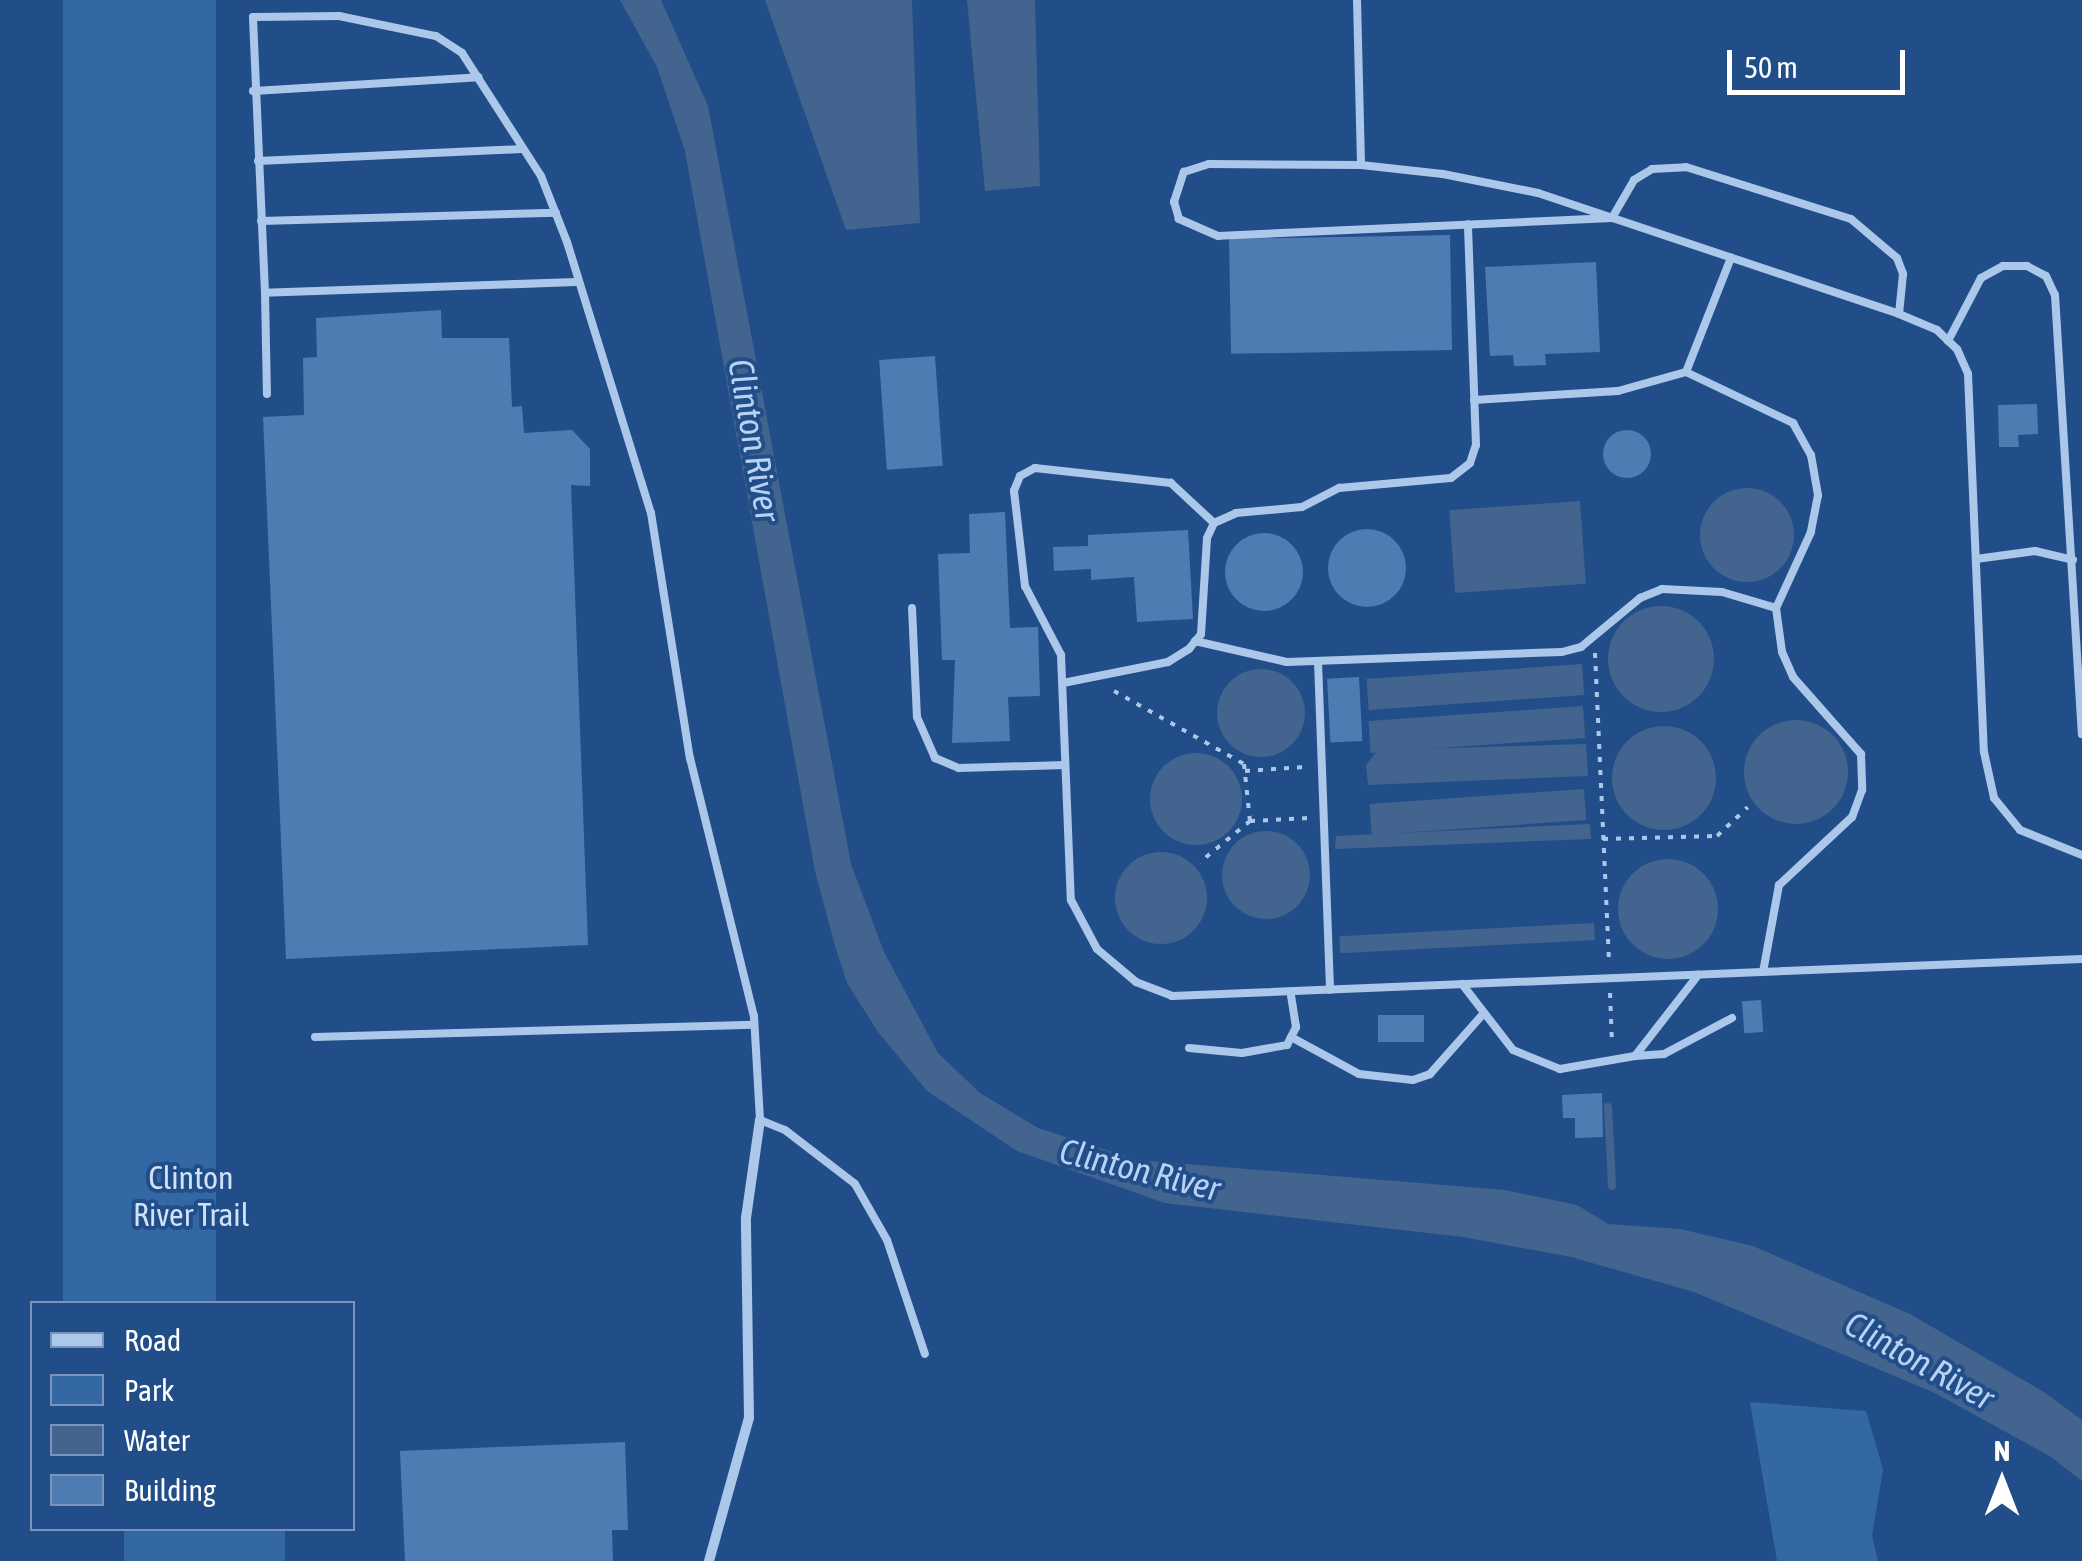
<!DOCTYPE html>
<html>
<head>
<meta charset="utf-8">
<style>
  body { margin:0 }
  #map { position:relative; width:2082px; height:1561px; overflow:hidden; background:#214e88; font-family:"Asap Condensed",sans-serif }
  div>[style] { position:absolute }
  .green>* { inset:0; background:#3468a5; transform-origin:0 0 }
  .water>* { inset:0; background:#43648e; transform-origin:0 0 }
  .round { border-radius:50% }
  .stream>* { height:8px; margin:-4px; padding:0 4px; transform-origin:4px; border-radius:4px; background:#43648e }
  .building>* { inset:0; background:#4d7bb2; transform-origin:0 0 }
  .path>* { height:4px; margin-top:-2px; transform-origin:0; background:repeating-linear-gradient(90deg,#abc8ea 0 5px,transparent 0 13px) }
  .lane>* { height:8px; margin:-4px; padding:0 4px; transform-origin:4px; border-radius:4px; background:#abc8ea }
  .street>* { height:10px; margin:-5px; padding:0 5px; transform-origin:5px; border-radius:5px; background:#abc8ea }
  span { translate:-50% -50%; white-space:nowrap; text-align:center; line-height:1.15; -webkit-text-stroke:8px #214e88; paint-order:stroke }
  .park-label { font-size:32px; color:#d0e2f8 }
  .water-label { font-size:35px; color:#b7d2f2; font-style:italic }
  .legend { position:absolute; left:30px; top:1301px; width:325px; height:230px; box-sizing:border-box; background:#214e88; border:2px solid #7a95b8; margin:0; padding:12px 18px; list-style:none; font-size:30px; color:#fff }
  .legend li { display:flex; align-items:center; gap:20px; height:50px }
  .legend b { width:50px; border:2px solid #7a95b8 }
  .north { position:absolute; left:1952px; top:1431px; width:100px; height:100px; -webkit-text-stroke:8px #214e88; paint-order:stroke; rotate:0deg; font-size:28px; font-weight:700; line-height:40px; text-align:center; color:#fff }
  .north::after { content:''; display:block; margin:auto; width:35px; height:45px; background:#fff; clip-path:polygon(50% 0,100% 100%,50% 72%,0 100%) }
  .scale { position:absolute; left:1727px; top:50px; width:178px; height:45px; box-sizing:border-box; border:5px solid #fff; border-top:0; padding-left:12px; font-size:30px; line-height:35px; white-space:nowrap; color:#fff; -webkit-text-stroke:8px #214e88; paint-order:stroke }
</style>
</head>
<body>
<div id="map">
  <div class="green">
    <div style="left:63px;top:0;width:153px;height:1304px"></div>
    <div style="clip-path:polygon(1750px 1402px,1866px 1411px,1883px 1469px,1872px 1536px,1878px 1561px,1777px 1561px)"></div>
    <div style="left:124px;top:1529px;width:161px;height:32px"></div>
  </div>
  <div class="water">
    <div style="clip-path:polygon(620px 0,661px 0,708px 106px,851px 864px,884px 952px,938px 1053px,980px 1093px,1038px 1128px,1137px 1160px,1505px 1190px,1577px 1205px,1608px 1224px,1680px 1229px,1753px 1246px,1910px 1314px,2044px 1392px,2082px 1420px,2082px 1481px,2051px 1457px,1935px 1393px,1694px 1292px,1571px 1257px,1463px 1237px,1165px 1203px,1017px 1151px,927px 1091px,878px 1032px,847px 983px,835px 946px,815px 871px,685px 151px,657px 67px)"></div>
    <div style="clip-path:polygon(765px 0,912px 0,920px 223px,846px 230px)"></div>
    <div style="clip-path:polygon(967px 0,1035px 0,1040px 186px,985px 191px)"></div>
    <div class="round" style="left:1700px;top:488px;width:94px;height:94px"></div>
    <div style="left:1580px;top:501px;width:83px;height:131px;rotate:86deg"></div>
    <div class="round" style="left:1608px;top:606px;width:106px;height:106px"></div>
    <div style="left:1582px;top:664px;width:31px;height:216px;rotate:86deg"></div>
    <div class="round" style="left:1217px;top:669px;width:88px;height:88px"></div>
    <div style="left:1583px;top:706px;width:32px;height:215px;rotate:86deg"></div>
    <div class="round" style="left:1744px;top:720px;width:104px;height:104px"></div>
    <div class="round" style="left:1612px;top:726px;width:104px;height:104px"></div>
    <div style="clip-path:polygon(1586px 744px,1588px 776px,1368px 785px,1366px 765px,1378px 750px)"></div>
    <div class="round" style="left:1150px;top:753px;width:92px;height:92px"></div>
    <div style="left:1584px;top:789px;width:31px;height:215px;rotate:86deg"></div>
    <div style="clip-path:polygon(1590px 824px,1591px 839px,1335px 849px,1336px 836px)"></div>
    <div class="round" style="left:1222px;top:831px;width:88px;height:88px"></div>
    <div class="round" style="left:1115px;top:852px;width:92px;height:92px"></div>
    <div class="round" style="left:1618px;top:859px;width:100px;height:100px"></div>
    <div style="left:1594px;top:923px;width:17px;height:255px;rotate:87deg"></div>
  </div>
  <div class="stream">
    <div style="left:1608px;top:1107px;width:79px;rotate:87.1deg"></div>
  </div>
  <div class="building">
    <div style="left:1450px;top:235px;width:115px;height:221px;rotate:89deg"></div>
    <div style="clip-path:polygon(1596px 262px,1600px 352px,1545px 354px,1546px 365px,1514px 366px,1513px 355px,1490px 356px,1485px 267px)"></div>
    <div style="clip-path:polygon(441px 310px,442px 338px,509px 338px,512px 407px,522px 406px,524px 433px,572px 430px,590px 449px,590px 486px,571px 485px,588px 945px,286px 959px,263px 417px,304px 415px,303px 358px,317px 357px,316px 318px)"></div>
    <div style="left:935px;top:356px;width:110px;height:56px;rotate:86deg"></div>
    <div style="clip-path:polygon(2037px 404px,2038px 434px,2018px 435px,2019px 447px,1999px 447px,1998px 405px)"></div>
    <div class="round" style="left:1603px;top:430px;width:48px;height:48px"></div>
    <div style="clip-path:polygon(1005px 512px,1010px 628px,1038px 627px,1040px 696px,1008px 697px,1010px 741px,952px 743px,955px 660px,942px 660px,938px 554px,970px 553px,969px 514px)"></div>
    <div class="round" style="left:1328px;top:529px;width:78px;height:78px"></div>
    <div style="clip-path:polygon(1188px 530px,1193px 619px,1137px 622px,1134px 577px,1091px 580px,1091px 569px,1054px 571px,1053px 547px,1088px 546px,1088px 535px)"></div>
    <div class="round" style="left:1225px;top:533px;width:78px;height:78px"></div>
    <div style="left:1359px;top:677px;width:64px;height:32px;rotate:87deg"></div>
    <div style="left:1761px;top:1000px;width:32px;height:19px;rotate:86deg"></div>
    <div style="left:1424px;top:1015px;width:27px;height:46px;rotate:90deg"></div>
    <div style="clip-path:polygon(1602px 1093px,1603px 1137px,1575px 1138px,1575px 1118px,1563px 1118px,1562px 1095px)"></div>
    <div style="clip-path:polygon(625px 1442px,628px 1530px,612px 1530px,613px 1561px,405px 1561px,400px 1451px)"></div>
  </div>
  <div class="path">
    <div style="left:1595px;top:653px;width:311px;rotate:87.4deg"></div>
    <div style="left:1114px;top:691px;width:149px;rotate:29.3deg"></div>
    <div style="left:1244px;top:764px;width:57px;rotate:84deg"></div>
    <div style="left:1250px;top:821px;width:65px;rotate:140.6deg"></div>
    <div style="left:1245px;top:771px;width:60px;rotate:-3.8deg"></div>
    <div style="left:1250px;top:821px;width:59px;rotate:-2.9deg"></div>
    <div style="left:1603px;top:839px;width:114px;rotate:-1.5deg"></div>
    <div style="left:1717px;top:836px;width:42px;rotate:-43.1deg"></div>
    <div style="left:1610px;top:993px;width:50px;rotate:87.7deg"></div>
  </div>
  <div class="lane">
    <div style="left:1357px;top:0;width:165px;rotate:88.6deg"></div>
    <div style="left:253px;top:91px;width:226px;rotate:-3.5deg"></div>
    <div style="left:258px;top:161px;width:264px;rotate:-2.6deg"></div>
    <div style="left:1612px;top:218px;width:394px;rotate:177.4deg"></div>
    <div style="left:1218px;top:236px;width:43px;rotate:-156.4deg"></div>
    <div style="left:1179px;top:219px;width:18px;rotate:-106deg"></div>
    <div style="left:1174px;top:202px;width:32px;rotate:-72deg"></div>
    <div style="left:1184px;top:172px;width:26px;rotate:-18deg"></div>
    <div style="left:1209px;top:164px;width:152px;rotate:0.4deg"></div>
    <div style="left:1361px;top:165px;width:82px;rotate:6.3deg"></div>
    <div style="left:1443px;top:174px;width:97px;rotate:11.3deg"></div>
    <div style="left:1538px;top:193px;width:381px;rotate:18.5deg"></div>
    <div style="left:1899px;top:314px;width:41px;rotate:22.8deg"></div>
    <div style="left:1937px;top:330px;width:28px;rotate:44deg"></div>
    <div style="left:1957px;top:349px;width:27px;rotate:66deg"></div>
    <div style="left:1968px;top:374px;width:378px;rotate:87.6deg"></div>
    <div style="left:1984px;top:752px;width:47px;rotate:77.7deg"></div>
    <div style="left:1994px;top:798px;width:41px;rotate:50.9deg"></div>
    <div style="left:2020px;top:830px;width:67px;rotate:22deg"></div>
    <div style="left:1612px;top:218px;width:44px;rotate:-59.9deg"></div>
    <div style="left:1634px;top:180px;width:21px;rotate:-31deg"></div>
    <div style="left:1652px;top:169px;width:34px;rotate:-3deg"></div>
    <div style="left:1686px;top:167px;width:173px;rotate:17.5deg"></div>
    <div style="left:1851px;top:219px;width:60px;rotate:40.3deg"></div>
    <div style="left:1897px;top:258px;width:17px;rotate:69deg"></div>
    <div style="left:1903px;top:274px;width:40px;rotate:95.7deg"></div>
    <div style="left:261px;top:221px;width:295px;rotate:-1.6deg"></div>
    <div style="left:576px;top:282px;width:311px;rotate:178deg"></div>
    <div style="left:265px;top:293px;width:276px;rotate:-92.5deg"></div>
    <div style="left:253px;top:17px;width:86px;rotate:-0.7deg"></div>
    <div style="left:339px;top:16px;width:99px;rotate:11.7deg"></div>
    <div style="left:436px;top:36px;width:31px;rotate:33deg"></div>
    <div style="left:462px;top:53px;width:146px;rotate:57.3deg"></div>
    <div style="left:541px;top:176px;width:71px;rotate:68.5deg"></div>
    <div style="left:567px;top:242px;width:284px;rotate:72.8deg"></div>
    <div style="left:651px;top:513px;width:248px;rotate:81deg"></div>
    <div style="left:690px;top:758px;width:266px;rotate:76.1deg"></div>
    <div style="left:754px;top:1016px;width:104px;rotate:86.7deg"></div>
    <div style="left:760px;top:1120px;width:27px;rotate:22deg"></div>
    <div style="left:785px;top:1130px;width:88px;rotate:37.6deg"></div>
    <div style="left:855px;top:1184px;width:64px;rotate:60.3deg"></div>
    <div style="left:887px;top:1240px;width:120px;rotate:71.6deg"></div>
    <div style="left:265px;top:293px;width:101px;rotate:88.9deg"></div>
    <div style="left:1948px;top:341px;width:71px;rotate:-62.4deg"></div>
    <div style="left:1981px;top:278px;width:25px;rotate:-29deg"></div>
    <div style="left:2003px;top:266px;width:24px"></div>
    <div style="left:2027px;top:266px;width:21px;rotate:28deg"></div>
    <div style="left:2046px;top:276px;width:21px;rotate:65deg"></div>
    <div style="left:2055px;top:295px;width:440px;rotate:86.5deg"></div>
    <div style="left:1686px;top:372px;width:119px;rotate:25.5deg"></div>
    <div style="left:1793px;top:423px;width:37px;rotate:61deg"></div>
    <div style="left:1811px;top:455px;width:41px;rotate:80.1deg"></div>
    <div style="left:1818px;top:495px;width:38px;rotate:101deg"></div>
    <div style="left:1811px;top:532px;width:84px;rotate:114.7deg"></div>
    <div style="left:1776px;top:608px;width:44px;rotate:82.2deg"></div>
    <div style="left:1782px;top:652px;width:27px;rotate:66deg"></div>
    <div style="left:1793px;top:677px;width:103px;rotate:48.6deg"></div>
    <div style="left:1861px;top:754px;width:36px;rotate:88deg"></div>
    <div style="left:1862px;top:790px;width:29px;rotate:110deg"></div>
    <div style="left:1852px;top:817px;width:100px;rotate:137deg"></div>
    <div style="left:1779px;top:885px;width:88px;rotate:100.4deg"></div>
    <div style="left:1474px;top:400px;width:144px;rotate:-3.6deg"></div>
    <div style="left:1618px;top:391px;width:71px;rotate:-15.6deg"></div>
    <div style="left:1686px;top:372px;width:123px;rotate:-68.5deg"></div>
    <div style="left:1214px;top:523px;width:59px;rotate:-137.1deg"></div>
    <div style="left:1171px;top:483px;width:137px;rotate:-173.7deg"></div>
    <div style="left:1035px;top:468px;width:17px;rotate:152deg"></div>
    <div style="left:1020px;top:476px;width:16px;rotate:112deg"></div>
    <div style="left:1014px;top:491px;width:96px;rotate:83.4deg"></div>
    <div style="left:1025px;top:586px;width:78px;rotate:62.4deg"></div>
    <div style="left:1061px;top:655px;width:245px;rotate:87.7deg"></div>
    <div style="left:1071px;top:900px;width:55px;rotate:62deg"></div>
    <div style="left:1097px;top:949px;width:51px;rotate:40.2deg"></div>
    <div style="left:1136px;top:982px;width:39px;rotate:21deg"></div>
    <div style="left:1172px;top:996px;width:911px;rotate:-2.33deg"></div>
    <div style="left:1976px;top:559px;width:60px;rotate:-7.7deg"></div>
    <div style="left:2035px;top:551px;width:39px;rotate:13deg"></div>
    <div style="left:912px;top:608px;width:109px;rotate:87.4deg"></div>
    <div style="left:917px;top:717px;width:45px;rotate:66.3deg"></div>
    <div style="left:935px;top:758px;width:26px;rotate:23deg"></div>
    <div style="left:959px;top:768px;width:106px;rotate:-1.6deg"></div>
    <div style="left:1195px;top:641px;width:94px;rotate:12.9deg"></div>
    <div style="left:1287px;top:662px;width:275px;rotate:-2.1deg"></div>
    <div style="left:1562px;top:652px;width:20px;rotate:-15deg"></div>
    <div style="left:1581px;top:647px;width:77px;rotate:-39.7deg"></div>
    <div style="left:1640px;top:598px;width:24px;rotate:-22deg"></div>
    <div style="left:1662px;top:589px;width:60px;rotate:2.9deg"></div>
    <div style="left:1722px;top:592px;width:56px;rotate:16.5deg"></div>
    <div style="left:1318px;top:661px;width:329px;rotate:87.9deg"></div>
    <div style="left:1063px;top:683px;width:107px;rotate:-11.3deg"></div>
    <div style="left:1168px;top:662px;width:25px;rotate:-32deg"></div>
    <div style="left:1189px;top:649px;width:19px;rotate:-51deg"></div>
    <div style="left:1201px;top:634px;width:96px;rotate:-86.4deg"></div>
    <div style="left:1207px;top:538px;width:17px;rotate:-65deg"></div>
    <div style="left:1214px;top:523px;width:24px;rotate:-24deg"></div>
    <div style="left:1236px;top:513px;width:66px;rotate:-5.2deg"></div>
    <div style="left:1302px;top:507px;width:42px;rotate:-27.2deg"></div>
    <div style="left:1339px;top:488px;width:112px;rotate:-5.1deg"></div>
    <div style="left:1451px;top:478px;width:24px;rotate:-38deg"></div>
    <div style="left:1470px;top:463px;width:19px;rotate:-72deg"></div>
    <div style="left:1476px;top:445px;width:221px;rotate:-92.1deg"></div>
    <div style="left:1462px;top:984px;width:83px;rotate:52.3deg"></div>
    <div style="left:1513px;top:1050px;width:51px;rotate:22deg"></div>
    <div style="left:1560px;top:1069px;width:76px;rotate:-9.8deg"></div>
    <div style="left:1635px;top:1056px;width:103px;rotate:-52.1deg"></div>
    <div style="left:315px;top:1037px;width:439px;rotate:-1.6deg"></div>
    <div style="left:1291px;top:1037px;width:77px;rotate:28.6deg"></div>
    <div style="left:1359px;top:1074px;width:54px;rotate:6.3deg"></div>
    <div style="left:1413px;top:1080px;width:18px;rotate:-19deg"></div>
    <div style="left:1430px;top:1074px;width:81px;rotate:-48.5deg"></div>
    <div style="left:1189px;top:1048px;width:53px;rotate:5.4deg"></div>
    <div style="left:1242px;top:1053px;width:46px;rotate:-10.1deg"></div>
    <div style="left:1287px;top:1045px;width:20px;rotate:-63deg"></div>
    <div style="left:1296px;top:1027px;width:36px;rotate:-99deg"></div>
    <div style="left:1635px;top:1056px;width:29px;rotate:-4deg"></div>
    <div style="left:1664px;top:1054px;width:77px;rotate:-27.9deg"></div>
  </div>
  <div class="street">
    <div style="left:709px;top:1561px;width:148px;rotate:-74.4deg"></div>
    <div style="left:749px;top:1418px;width:200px;rotate:-90.9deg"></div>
    <div style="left:746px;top:1218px;width:99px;rotate:-81.9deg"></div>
  </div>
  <div class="park-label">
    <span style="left:191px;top:1197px">Clinton<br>River Trail</span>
  </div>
  <div class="water-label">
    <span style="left:755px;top:440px;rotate:80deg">Clinton River</span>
    <span style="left:1140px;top:1169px;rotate:14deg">Clinton River</span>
    <span style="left:1920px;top:1360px;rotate:29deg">Clinton River</span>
  </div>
  <ul class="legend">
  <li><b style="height:12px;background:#abc8ea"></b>Road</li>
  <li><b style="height:28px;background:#3468a5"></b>Park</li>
  <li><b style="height:28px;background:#43648e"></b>Water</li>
  <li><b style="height:28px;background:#4d7bb2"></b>Building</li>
  </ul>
  <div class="north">N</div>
  <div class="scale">50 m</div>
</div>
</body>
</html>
